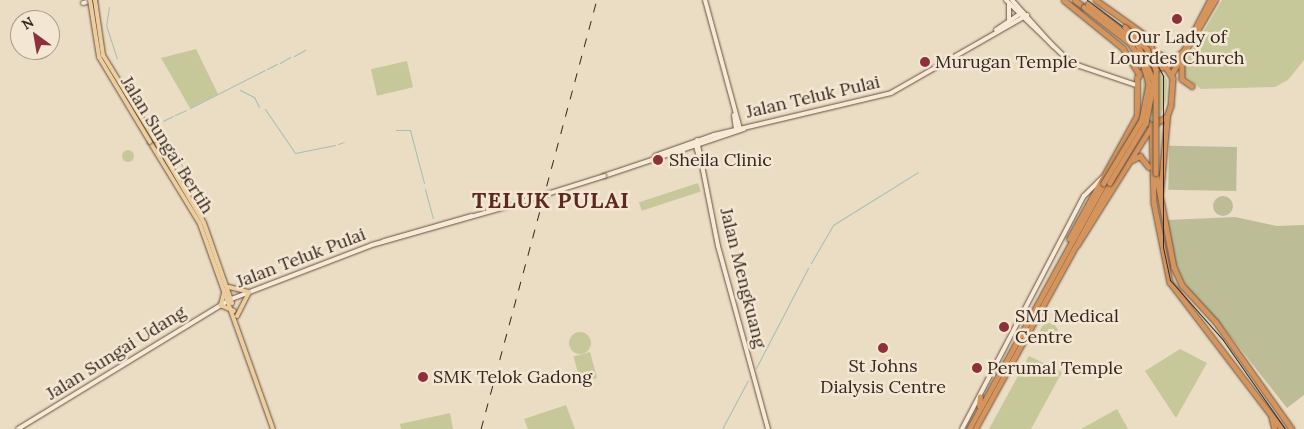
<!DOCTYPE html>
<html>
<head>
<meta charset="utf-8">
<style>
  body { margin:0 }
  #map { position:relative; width:1304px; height:429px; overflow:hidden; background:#ebdcc4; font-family:Lora,serif }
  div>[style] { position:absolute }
  .green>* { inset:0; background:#c6c899; transform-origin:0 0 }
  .round { border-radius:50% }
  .cemetery>* { inset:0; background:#bcbd97; transform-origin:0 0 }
  .stream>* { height:1px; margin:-0.5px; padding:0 0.5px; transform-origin:0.5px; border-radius:0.5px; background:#a6beb5 }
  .roads { filter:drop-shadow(0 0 1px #654f3f) drop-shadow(0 0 1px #654f3f) }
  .secondary>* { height:4px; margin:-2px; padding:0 2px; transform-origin:2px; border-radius:2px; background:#f6ead6 }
  .primary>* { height:4px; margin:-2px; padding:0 2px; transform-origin:2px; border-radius:2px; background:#ebcd9e }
  .highway>* { height:4.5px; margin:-2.25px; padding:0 2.25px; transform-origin:2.25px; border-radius:2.25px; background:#d4945b }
  .tram>* { height:1px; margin:-0.5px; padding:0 0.5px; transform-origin:0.5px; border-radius:0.5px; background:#35271f }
  .rail>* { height:1px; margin-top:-0.5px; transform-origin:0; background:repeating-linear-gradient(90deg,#35271f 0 9px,transparent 0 18px) }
  .bridges { filter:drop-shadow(0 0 1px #654f3f) drop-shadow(0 0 1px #654f3f) }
  .secondary-bridge>* { height:4px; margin:-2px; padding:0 2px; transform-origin:2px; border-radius:2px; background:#f6ead6 }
  .primary-bridge>* { height:4px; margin:-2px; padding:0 2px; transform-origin:2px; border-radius:2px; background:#ebcd9e }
  .highway-bridge>* { height:4.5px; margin:-2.25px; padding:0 2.25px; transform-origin:2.25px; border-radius:2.25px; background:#d4945b }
  .dots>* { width:14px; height:14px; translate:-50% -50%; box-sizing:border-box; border:2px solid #f3e7d3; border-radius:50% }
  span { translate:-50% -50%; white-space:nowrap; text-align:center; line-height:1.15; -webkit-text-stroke:5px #f3e7d3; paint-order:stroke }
  .poi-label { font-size:18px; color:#35271f }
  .left { translate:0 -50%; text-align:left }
  .street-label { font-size:18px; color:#35271f }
  .district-label { font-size:22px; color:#5e2921; font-weight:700; letter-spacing:1px }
  .north { position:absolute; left:10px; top:10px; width:50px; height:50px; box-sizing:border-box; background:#f3e7d3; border:1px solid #a79a8b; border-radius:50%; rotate:328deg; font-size:14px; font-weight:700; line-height:20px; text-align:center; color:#35271f }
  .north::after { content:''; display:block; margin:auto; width:18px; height:22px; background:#8e3039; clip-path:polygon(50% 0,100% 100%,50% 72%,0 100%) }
</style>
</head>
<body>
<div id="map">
  <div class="green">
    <div style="clip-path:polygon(1222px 0,1304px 0,1304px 60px,1288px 80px,1275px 87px,1201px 89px,1183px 74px,1184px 65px)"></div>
    <div style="clip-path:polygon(196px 49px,218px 94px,190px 108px,161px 58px)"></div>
    <div style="left:407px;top:61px;width:27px;height:37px;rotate:77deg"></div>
    <div style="clip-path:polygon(1160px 72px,1167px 80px,1166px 100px,1160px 118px,1150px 121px,1142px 114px,1143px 81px,1150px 73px)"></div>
    <div class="round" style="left:122px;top:150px;width:12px;height:12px"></div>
    <div style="left:698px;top:183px;width:9px;height:62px;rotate:72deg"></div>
    <div class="round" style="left:1040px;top:323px;width:18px;height:18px"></div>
    <div class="round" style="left:569px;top:332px;width:22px;height:22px"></div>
    <div style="clip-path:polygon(1180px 349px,1207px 363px,1176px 418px,1145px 371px)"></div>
    <div style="left:590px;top:352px;width:27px;height:17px;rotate:75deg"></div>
    <div style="clip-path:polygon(1029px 356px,1062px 372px,1031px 429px,989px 429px)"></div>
    <div class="round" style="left:568.5px;top:370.5px;width:11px;height:11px"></div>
    <div style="clip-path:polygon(566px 405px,575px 429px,528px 429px,524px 419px)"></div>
    <div style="clip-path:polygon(1117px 409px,1128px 429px,1081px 429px)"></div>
    <div style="clip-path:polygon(450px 413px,453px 429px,401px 429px,400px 424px)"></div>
  </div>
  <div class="cemetery">
    <div style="left:1237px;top:147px;width:44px;height:68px;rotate:91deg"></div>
    <div class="round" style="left:1213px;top:196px;width:20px;height:20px"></div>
    <div style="clip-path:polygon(1235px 217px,1277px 226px,1304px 225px,1304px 395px,1287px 408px,1220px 323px,1186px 286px,1173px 257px,1167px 220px)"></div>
  </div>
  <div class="stream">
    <div style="left:109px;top:7px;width:18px;rotate:99deg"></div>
    <div style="left:106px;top:25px;width:35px;rotate:72deg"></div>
    <div style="left:294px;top:56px;width:13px;rotate:-29deg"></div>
    <div style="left:280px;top:63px;width:12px;rotate:-31deg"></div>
    <div style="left:267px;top:69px;width:11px;rotate:-27deg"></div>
    <div style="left:240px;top:90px;width:16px;rotate:27deg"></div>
    <div style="left:254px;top:97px;width:11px;rotate:63deg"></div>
    <div style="left:190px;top:108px;width:84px;rotate:-26.9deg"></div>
    <div style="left:265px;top:109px;width:53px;rotate:55.7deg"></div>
    <div style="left:295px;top:153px;width:41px;rotate:-11.3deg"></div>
    <div style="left:175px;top:115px;width:12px;rotate:-24deg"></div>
    <div style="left:163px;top:121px;width:11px;rotate:-27deg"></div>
    <div style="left:158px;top:124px;width:60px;rotate:60deg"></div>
    <div style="left:396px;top:130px;width:14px"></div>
    <div style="left:410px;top:130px;width:55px;rotate:75.2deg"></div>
    <div style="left:338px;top:144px;width:6px;rotate:-18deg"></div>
    <div style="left:425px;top:189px;width:30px;rotate:75deg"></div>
    <div style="left:811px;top:263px;width:44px;rotate:-59.9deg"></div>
    <div style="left:833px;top:225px;width:100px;rotate:-31.9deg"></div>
    <div style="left:756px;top:368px;width:113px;rotate:-62.5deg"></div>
    <div style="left:722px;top:429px;width:55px;rotate:-62deg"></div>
  </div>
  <div class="roads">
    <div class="secondary">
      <div style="left:705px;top:0;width:134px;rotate:74.8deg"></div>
      <div style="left:1006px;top:0;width:91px;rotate:44.1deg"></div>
      <div style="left:1071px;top:63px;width:69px;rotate:18.7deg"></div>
      <div style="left:1012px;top:0;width:62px;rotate:48.3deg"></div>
      <div style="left:83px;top:3px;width:12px;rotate:-14deg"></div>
      <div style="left:1009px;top:4px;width:15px;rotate:90deg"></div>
      <div style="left:996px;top:30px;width:30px;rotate:-34deg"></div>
      <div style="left:734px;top:115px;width:15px;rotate:82deg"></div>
      <div style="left:697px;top:140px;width:108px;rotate:78.8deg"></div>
      <div style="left:718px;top:246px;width:190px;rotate:74.7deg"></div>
      <div style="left:695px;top:143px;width:22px;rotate:74deg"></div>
      <div style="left:655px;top:156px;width:63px;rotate:-19.6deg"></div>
      <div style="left:714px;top:135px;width:182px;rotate:-13.3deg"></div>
      <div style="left:891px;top:93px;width:157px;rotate:-29.8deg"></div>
      <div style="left:604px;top:176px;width:148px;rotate:-18.6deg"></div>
      <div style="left:384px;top:241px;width:91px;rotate:-16deg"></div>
      <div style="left:18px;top:429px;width:247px;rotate:-31.4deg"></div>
      <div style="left:229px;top:300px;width:153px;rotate:-21deg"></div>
      <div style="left:372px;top:245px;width:142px;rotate:-15.9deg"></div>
      <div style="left:962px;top:429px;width:263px;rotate:-62.4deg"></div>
      <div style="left:1084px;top:196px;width:27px;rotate:-45deg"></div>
    </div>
    <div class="primary">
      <div style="left:155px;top:140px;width:96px;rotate:59.4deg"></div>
      <div style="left:204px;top:223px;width:85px;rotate:70.7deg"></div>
      <div style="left:150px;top:142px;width:96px;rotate:58.6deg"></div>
      <div style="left:200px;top:224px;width:218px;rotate:70.4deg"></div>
      <div style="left:229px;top:287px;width:21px;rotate:14deg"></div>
      <div style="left:220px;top:305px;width:15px;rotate:23deg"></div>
      <div style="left:221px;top:305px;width:12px;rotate:-76deg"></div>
      <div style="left:237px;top:316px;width:27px;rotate:-63deg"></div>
    </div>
    <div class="highway">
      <div style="left:1064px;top:0;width:76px;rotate:39.1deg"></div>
      <div style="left:1123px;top:48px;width:31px;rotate:58deg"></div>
      <div style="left:1075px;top:0;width:11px;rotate:38deg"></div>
      <div style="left:1096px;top:0;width:60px;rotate:35.5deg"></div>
      <div style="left:1145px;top:35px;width:36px;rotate:62deg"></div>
      <div style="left:1155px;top:52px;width:21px;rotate:25deg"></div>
      <div style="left:1182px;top:64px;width:15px;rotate:90deg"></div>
      <div style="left:1182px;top:79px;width:12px;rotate:35deg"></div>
      <div style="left:1166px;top:67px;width:13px;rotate:58deg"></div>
      <div style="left:1173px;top:78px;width:28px;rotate:94deg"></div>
      <div style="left:1171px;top:106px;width:12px;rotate:110deg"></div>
      <div style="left:1167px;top:117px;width:17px;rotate:149deg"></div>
      <div style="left:1152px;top:126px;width:18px;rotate:-146deg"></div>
      <div style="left:1137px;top:116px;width:38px;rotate:-90deg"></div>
      <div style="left:1137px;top:78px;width:11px;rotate:-52deg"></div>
      <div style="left:1144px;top:69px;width:22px;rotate:-5deg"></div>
      <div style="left:1166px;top:67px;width:25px;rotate:-43deg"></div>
      <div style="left:1184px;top:50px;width:56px;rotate:-62.5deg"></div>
      <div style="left:1171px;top:75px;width:87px;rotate:-59.6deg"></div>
      <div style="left:1152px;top:126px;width:77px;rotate:88.5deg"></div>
      <div style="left:1154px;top:203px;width:81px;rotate:78.6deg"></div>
      <div style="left:1170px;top:282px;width:185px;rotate:52.7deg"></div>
      <div style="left:1132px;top:160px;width:9px;rotate:-27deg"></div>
      <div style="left:1140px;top:156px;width:14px;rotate:51deg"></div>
      <div style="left:1156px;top:173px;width:96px;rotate:79.2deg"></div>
      <div style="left:1174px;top:267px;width:20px;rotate:66deg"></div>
      <div style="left:1182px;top:285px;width:50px;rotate:47.4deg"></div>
      <div style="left:1216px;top:322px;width:131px;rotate:54.6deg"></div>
      <div style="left:1160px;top:195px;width:78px;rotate:-84.9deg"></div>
      <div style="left:1069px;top:239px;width:141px;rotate:-61.1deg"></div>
      <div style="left:1077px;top:245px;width:139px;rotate:-57.9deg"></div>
      <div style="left:979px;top:406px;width:9px;rotate:-84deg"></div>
      <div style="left:1272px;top:418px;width:11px;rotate:75deg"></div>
      <div style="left:969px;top:429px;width:281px;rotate:-61.2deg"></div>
      <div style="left:975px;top:429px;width:281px;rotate:-61.2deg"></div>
    </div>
  </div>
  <div class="tram">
    <div style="left:1087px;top:0;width:72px;rotate:36.6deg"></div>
    <div style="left:1145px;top:43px;width:38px;rotate:61deg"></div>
    <div style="left:1163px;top:76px;width:171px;rotate:90deg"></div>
    <div style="left:1163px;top:247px;width:34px;rotate:78deg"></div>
    <div style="left:1170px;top:280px;width:80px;rotate:48.5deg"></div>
    <div style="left:1223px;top:340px;width:108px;rotate:55.1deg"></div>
  </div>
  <div class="rail">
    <div style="left:481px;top:429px;width:444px;rotate:-74.9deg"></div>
  </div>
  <div class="bridges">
    <div class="secondary-bridge">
      <div style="left:509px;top:206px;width:100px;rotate:-17.5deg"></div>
    </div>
    <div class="primary-bridge">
      <div style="left:90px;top:0;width:58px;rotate:81deg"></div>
      <div style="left:99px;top:57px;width:99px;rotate:59deg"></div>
      <div style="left:95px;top:0;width:56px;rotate:81.7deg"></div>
      <div style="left:103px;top:55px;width:100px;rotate:58.5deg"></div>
    </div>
    <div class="highway-bridge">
      <div style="left:1088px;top:4px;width:63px;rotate:38.5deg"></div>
      <div style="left:1137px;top:43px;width:43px;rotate:66.4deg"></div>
      <div style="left:1154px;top:82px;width:42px;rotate:101deg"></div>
      <div style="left:1146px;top:123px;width:70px;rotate:121deg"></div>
      <div style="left:1084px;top:7px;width:58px;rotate:38deg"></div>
      <div style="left:1130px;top:43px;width:24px;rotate:57deg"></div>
      <div style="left:1143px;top:63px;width:22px;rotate:74deg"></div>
      <div style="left:1149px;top:84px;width:37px;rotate:101deg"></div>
      <div style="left:1142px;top:120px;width:74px;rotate:121.1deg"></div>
      <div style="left:1125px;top:27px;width:31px;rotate:45deg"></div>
      <div style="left:1147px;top:49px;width:22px;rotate:66deg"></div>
      <div style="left:1156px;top:69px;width:104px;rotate:90deg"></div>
    </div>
  </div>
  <div class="dots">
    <div style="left:1177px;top:19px;background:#8e3039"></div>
    <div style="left:925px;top:62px;background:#8e3039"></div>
    <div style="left:658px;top:160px;background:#8e3039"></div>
    <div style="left:1004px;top:327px;background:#8e3039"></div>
    <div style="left:883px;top:348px;background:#8e3039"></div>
    <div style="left:977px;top:368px;background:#8e3039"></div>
    <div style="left:423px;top:377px;background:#8e3039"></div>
  </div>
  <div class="poi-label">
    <span style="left:1177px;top:48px">Our Lady of<br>Lourdes Church</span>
    <span class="left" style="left:935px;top:62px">Murugan Temple</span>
    <span class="left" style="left:669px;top:160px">Sheila Clinic</span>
    <span class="left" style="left:1015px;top:327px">SMJ Medical<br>Centre</span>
    <span style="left:883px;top:377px">St Johns<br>Dialysis Centre</span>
    <span class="left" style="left:987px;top:368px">Perumal Temple</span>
    <span class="left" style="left:433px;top:377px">SMK Telok Gadong</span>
  </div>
  <div class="street-label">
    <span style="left:813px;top:97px;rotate:-13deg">Jalan Teluk Pulai</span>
    <span style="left:167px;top:145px;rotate:58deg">Jalan Sungai Bertih</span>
    <span style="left:301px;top:258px;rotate:-21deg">Jalan Teluk Pulai</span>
    <span style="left:743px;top:278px;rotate:76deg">Jalan Mengkuang</span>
    <span style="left:116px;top:353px;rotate:-32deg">Jalan Sungai Udang</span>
  </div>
  <div class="district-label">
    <span style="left:551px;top:201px">TELUK PULAI</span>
  </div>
  <div class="north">N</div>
</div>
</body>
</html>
